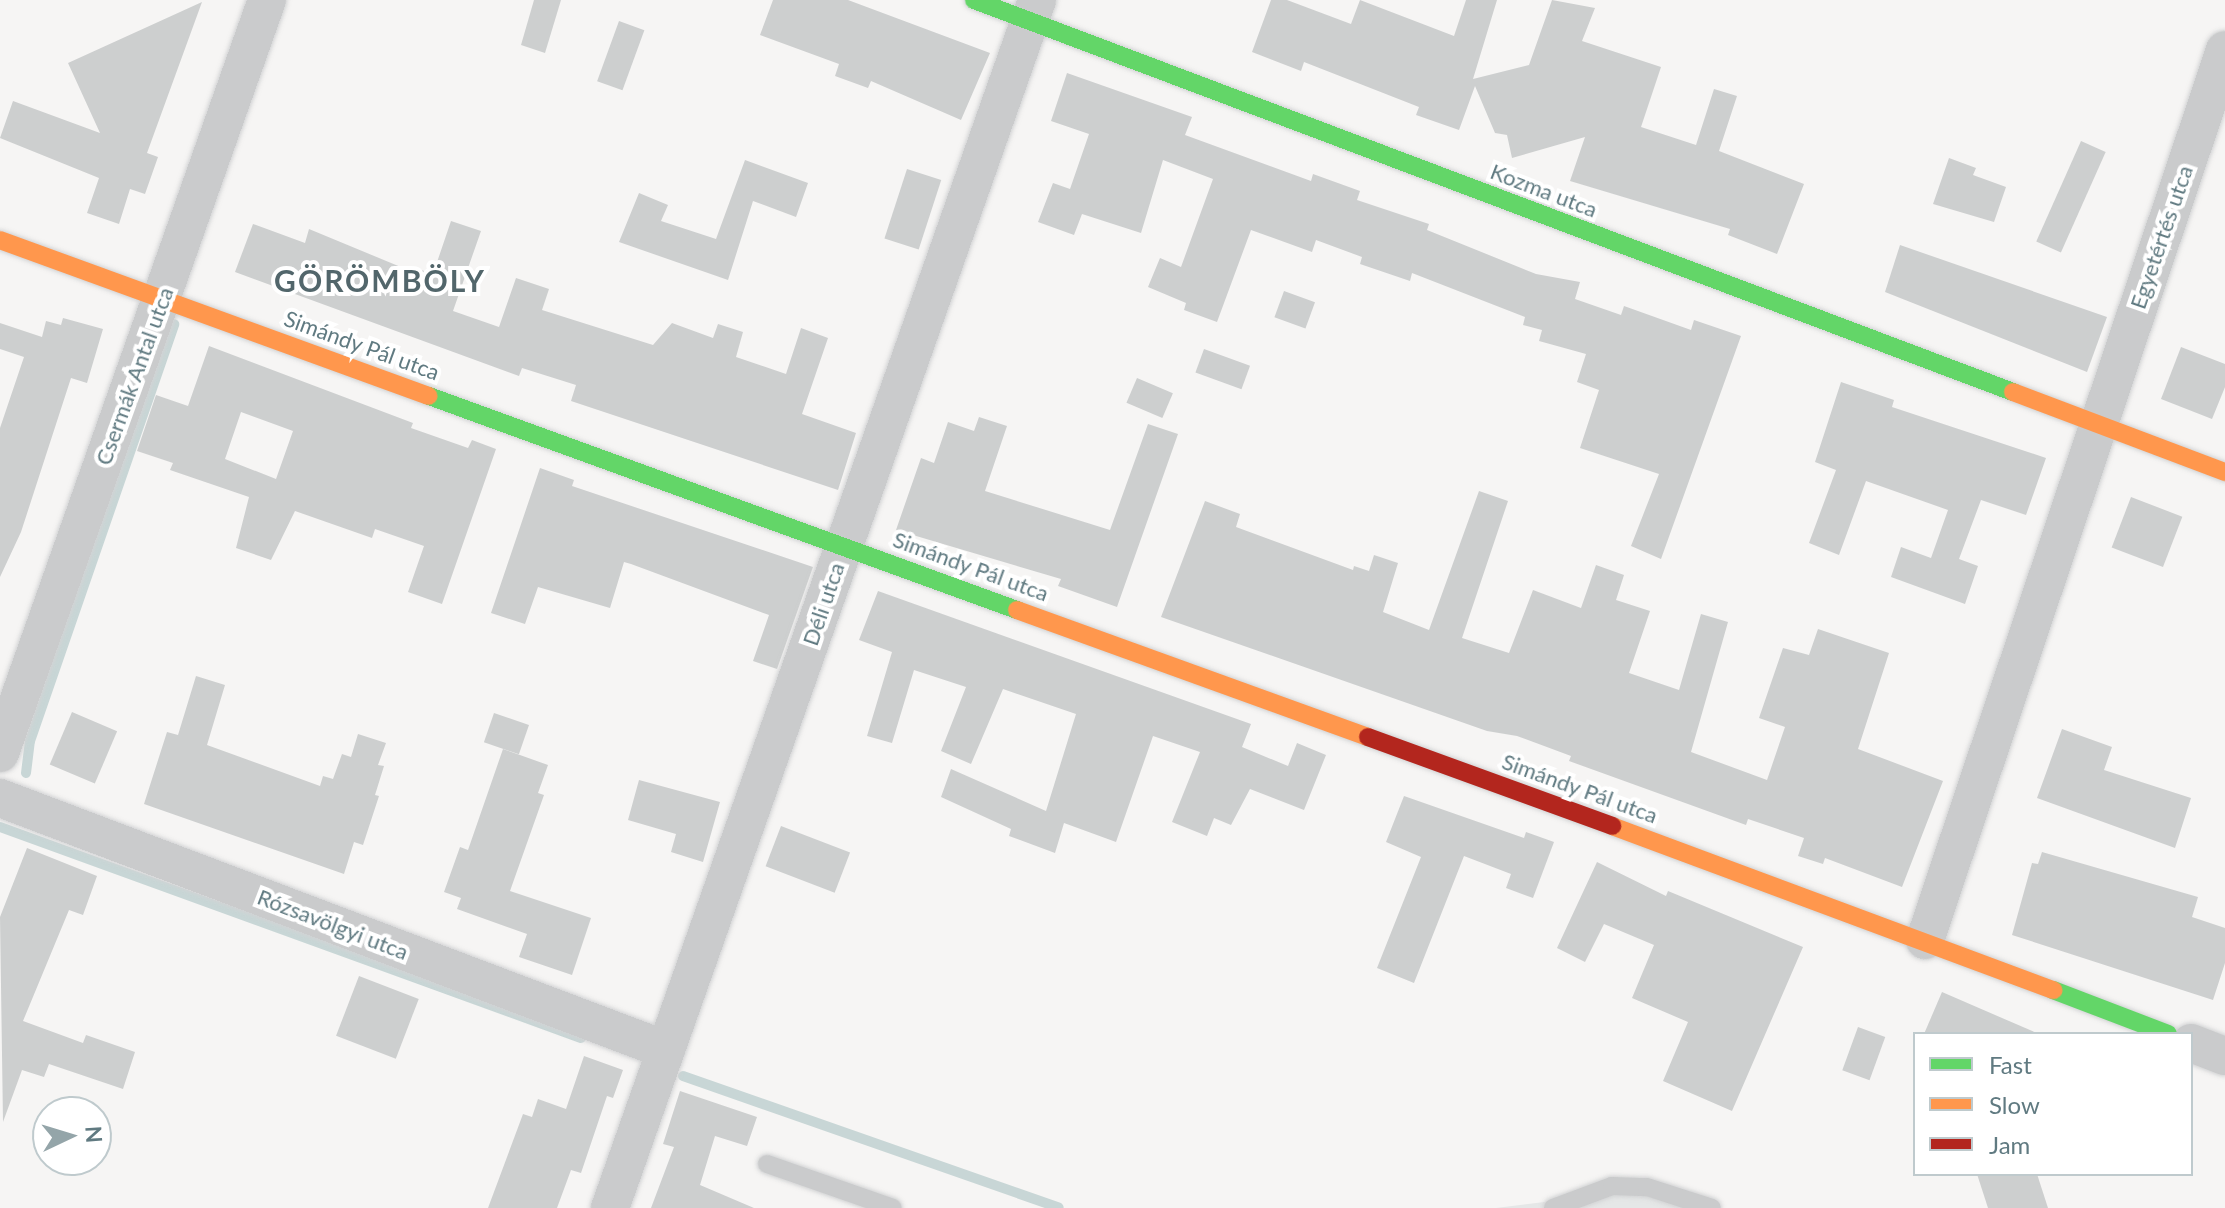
<!DOCTYPE html>
<html>
<head>
<meta charset="utf-8">
<style>
  body { margin:0 }
  #map { position:relative; width:2225px; height:1208px; overflow:hidden; background:#f6f5f4; font-family:Lato,sans-serif }
  div>[style] { position:absolute }
  .built>* { inset:0; background:#e5e7e7 }
  .stream>* { height:10px; margin:-5px; padding:0 5px; transform-origin:5px; border-radius:5px; background:#c8d6d6 }
  .building>* { inset:0; background:#cdcfcf; transform-origin:0 0 }
  .roads { filter:drop-shadow(0 0 2px #d2d3d4) drop-shadow(0 0 2px #d2d3d4) }
  .lane>* { height:18px; margin:-9px; padding:0 9px; transform-origin:9px; border-radius:9px; background:#cacbcc }
  .street>* { height:38px; margin:-19px; padding:0 19px; transform-origin:19px; border-radius:19px; background:#cacbcc }
  .fast>* { height:18px; margin:-9px; padding:0 9px; transform-origin:9px; border-radius:9px; background:#63d668 }
  .slow>* { height:18px; margin:-9px; padding:0 9px; transform-origin:9px; border-radius:9px; background:#ff974d }
  .jam>* { height:18px; margin:-9px; padding:0 9px; transform-origin:9px; border-radius:9px; background:#b3261e }
  span { translate:-50% -50%; white-space:nowrap; text-align:center; line-height:1.15; -webkit-text-stroke:8px #fff; paint-order:stroke }
  .street-label { font-size:22px; color:#607a81 }
  .district-label { font-size:30px; color:#52666b; font-weight:700; letter-spacing:2px }
  .legend { position:absolute; left:1913px; top:1032px; width:280px; height:144px; box-sizing:border-box; background:#fff; border:2px solid #bfcacd; margin:0; padding:10px 14px; list-style:none; font-size:24px; color:#607a81 }
  .legend li { display:flex; align-items:center; gap:16px; height:40px }
  .legend b { width:40px; border:2px solid #bfcacd }
  .north { position:absolute; left:32px; top:1096px; width:80px; height:80px; box-sizing:border-box; background:#fff; border:2px solid #bfcacd; border-radius:50%; rotate:86deg; font-size:22px; font-weight:700; line-height:32px; text-align:center; color:#607a81 }
  .north::after { content:''; display:block; margin:auto; width:28px; height:36px; background:#94a5a9; clip-path:polygon(50% 0,100% 100%,50% 72%,0 100%) }
</style>
</head>
<body>
<div id="map">
  <div class="built">
    <div style="clip-path:polygon(1664px 1187px,1715px 1208px,1496px 1208px)"></div>
  </div>
  <div class="stream">
    <div style="left:26px;top:773px;width:32px;rotate:-83deg"></div>
    <div style="left:30px;top:741px;width:441px;rotate:-70.9deg"></div>
    <div style="left:0;top:827px;width:618px;rotate:19.96deg"></div>
    <div style="left:683px;top:1076px;width:398px;rotate:19.3deg"></div>
  </div>
  <div class="building">
    <div style="clip-path:polygon(534px 0,561px 0,545px 53px,521px 45px)"></div>
    <div style="clip-path:polygon(773px 0,848px 0,990px 53px,961px 120px,871px 81px,868px 88px,835px 76px,839px 64px,760px 35px)"></div>
    <div style="clip-path:polygon(1271px 0,1287px 0,1351px 24px,1360px 0,1454px 36px,1466px 0,1497px 0,1473px 79px,1529px 65px,1552px 0,1595px 8px,1582px 41px,1661px 67px,1641px 127px,1696px 145px,1714px 89px,1737px 96px,1719px 151px,1804px 184px,1777px 254px,1728px 235px,1730px 229px,1570px 181px,1585px 137px,1512px 158px,1507px 135px,1495px 133px,1475px 86px,1459px 130px,1416px 115px,1419px 107px,1304px 62px,1301px 71px,1252px 52px)"></div>
    <div style="clip-path:polygon(202px 2px,147px 153px,158px 157px,145px 194px,130px 189px,119px 224px,87px 213px,99px 178px,0 138px,13px 101px,100px 133px,68px 63px)"></div>
    <div style="left:619px;top:21px;width:27px;height:64px;rotate:20deg"></div>
    <div style="clip-path:polygon(1067px 73px,1192px 117px,1185px 135px,1311px 181px,1313px 174px,1360px 191px,1357px 200px,1429px 224px,1427px 230px,1536px 274px,1580px 282px,1575px 299px,1621px 315px,1624px 306px,1691px 330px,1694px 320px,1741px 336px,1661px 559px,1631px 546px,1659px 474px,1580px 448px,1599px 390px,1577px 382px,1586px 354px,1539px 341px,1542px 330px,1523px 325px,1525px 317px,1412px 273px,1410px 281px,1360px 264px,1362px 257px,1316px 240px,1312px 252px,1251px 230px,1217px 322px,1184px 310px,1186px 303px,1148px 287px,1160px 258px,1181px 267px,1213px 179px,1163px 160px,1141px 233px,1082px 214px,1074px 235px,1038px 222px,1053px 183px,1070px 189px,1089px 134px,1051px 121px)"></div>
    <div style="left:2081px;top:141px;width:27px;height:110px;rotate:24deg"></div>
    <div style="clip-path:polygon(1949px 158px,1976px 168px,1973px 175px,2006px 187px,1994px 222px,1933px 204px)"></div>
    <div style="clip-path:polygon(745px 160px,808px 183px,796px 217px,753px 201px,728px 280px,619px 242px,639px 193px,668px 205px,661px 221px,716px 239px)"></div>
    <div style="left:907px;top:169px;width:36px;height:73px;rotate:18deg"></div>
    <div style="clip-path:polygon(451px 221px,481px 231px,453px 311px,499px 327px,516px 278px,549px 289px,542px 310px,653px 345px,672px 323px,713px 338px,718px 324px,743px 332px,736px 357px,786px 374px,801px 328px,828px 338px,802px 414px,856px 433px,838px 490px,571px 401px,576px 385px,522px 368px,519px 376px,235px 272px,253px 224px,305px 243px,309px 229px,408px 270px,410px 266px,433px 274px)"></div>
    <div style="clip-path:polygon(1900px 245px,2107px 317px,2087px 372px,1885px 292px)"></div>
    <div style="left:1284px;top:291px;width:33px;height:28px;rotate:20deg"></div>
    <div style="clip-path:polygon(63px 318px,103px 329px,87px 383px,71px 378px,21px 532px,0 577px,0 428px,24px 357px,0 349px,0 323px,42px 337px,46px 321px,61px 325px)"></div>
    <div style="clip-path:polygon(evenodd,209px 346px,413px 423px,411px 428px,468px 448px,472px 440px,496px 449px,442px 604px,408px 592px,424px 546px,375px 529px,372px 538px,295px 511px,271px 560px,236px 548px,249px 497px,170px 470px,173px 463px,137px 451px,156px 395px,188px 406px,209px 346px,241px 412px,293px 431px,276px 479px,225px 459px,241px 412px)"></div>
    <div style="clip-path:polygon(2181px 347px,2225px 364px,2225px 387px,2212px 419px,2161px 399px)"></div>
    <div style="left:1204px;top:349px;width:49px;height:25px;rotate:20deg"></div>
    <div style="left:1137px;top:378px;width:39px;height:27px;rotate:23deg"></div>
    <div style="clip-path:polygon(1841px 382px,1894px 400px,1892px 407px,2046px 458px,2026px 515px,1981px 500px,1959px 559px,1978px 566px,1965px 604px,1891px 577px,1901px 547px,1931px 558px,1948px 510px,1866px 481px,1839px 555px,1809px 543px,1836px 470px,1815px 462px)"></div>
    <div style="clip-path:polygon(979px 417px,1007px 426px,985px 491px,1110px 530px,1148px 424px,1178px 434px,1117px 607px,1058px 586px,1061px 579px,896px 530px,921px 458px,934px 463px,948px 422px,974px 431px)"></div>
    <div style="clip-path:polygon(540px 468px,574px 480px,572px 486px,813px 567px,777px 669px,753px 661px,769px 615px,631px 564px,624px 562px,610px 608px,538px 587px,525px 624px,491px 613px)"></div>
    <div style="clip-path:polygon(1479px 491px,1508px 501px,1462px 638px,1509px 653px,1533px 590px,1581px 608px,1596px 565px,1624px 575px,1616px 600px,1650px 611px,1629px 673px,1679px 690px,1701px 614px,1728px 622px,1691px 752px,1767px 780px,1785px 727px,1759px 718px,1783px 648px,1809px 655px,1818px 629px,1889px 653px,1858px 749px,1943px 781px,1902px 887px,1825px 858px,1823px 864px,1798px 856px,1804px 838px,1748px 819px,1746px 825px,1569px 761px,1571px 756px,1517px 736px,1487px 731px,1161px 617px,1205px 501px,1240px 514px,1236px 527px,1353px 570px,1354px 566px,1369px 571px,1374px 555px,1398px 563px,1383px 612px,1429px 630px)"></div>
    <div style="left:2131px;top:497px;width:55px;height:54px;rotate:21deg"></div>
    <div style="clip-path:polygon(878px 591px,1251px 724px,1242px 747px,1288px 766px,1297px 743px,1326px 755px,1304px 810px,1250px 789px,1231px 825px,1214px 818px,1207px 836px,1172px 822px,1200px 752px,1153px 736px,1116px 842px,1064px 823px,1055px 853px,1009px 836px,1011px 829px,941px 797px,951px 769px,1046px 811px,1076px 714px,1003px 689px,971px 764px,941px 751px,966px 687px,914px 670px,892px 743px,867px 736px,892px 652px,859px 640px)"></div>
    <div style="clip-path:polygon(196px 676px,225px 685px,207px 745px,320px 786px,323px 776px,333px 779px,342px 754px,351px 757px,358px 734px,386px 743px,378px 765px,384px 766px,375px 795px,379px 796px,363px 845px,354px 842px,344px 874px,144px 804px,167px 732px,178px 735px)"></div>
    <div style="left:72px;top:712px;width:49px;height:57px;rotate:23deg"></div>
    <div style="left:494px;top:713px;width:37px;height:31px;rotate:19deg"></div>
    <div style="clip-path:polygon(2062px 729px,2112px 747px,2104px 770px,2191px 798px,2175px 848px,2037px 798px)"></div>
    <div style="clip-path:polygon(503px 749px,548px 765px,538px 793px,544px 795px,510px 891px,591px 918px,572px 975px,519px 957px,527px 934px,457px 909px,461px 898px,444px 892px,460px 847px,468px 850px)"></div>
    <div style="clip-path:polygon(639px 780px,720px 802px,703px 862px,671px 852px,676px 834px,628px 820px)"></div>
    <div style="clip-path:polygon(1404px 796px,1524px 838px,1526px 832px,1554px 842px,1533px 898px,1506px 888px,1511px 874px,1464px 856px,1414px 983px,1377px 968px,1421px 857px,1386px 842px)"></div>
    <div style="left:781px;top:826px;width:74px;height:43px;rotate:21deg"></div>
    <div style="clip-path:polygon(27px 848px,97px 876px,83px 915px,69px 910px,23px 1021px,83px 1043px,86px 1035px,135px 1052px,123px 1089px,49px 1064px,44px 1077px,22px 1070px,3px 1122px,0 917px)"></div>
    <div style="clip-path:polygon(2042px 852px,2198px 897px,2192px 917px,2225px 928px,2225px 963px,2213px 1000px,2012px 935px,2032px 863px,2038px 864px)"></div>
    <div style="clip-path:polygon(1597px 862px,1666px 896px,1668px 891px,1803px 947px,1732px 1111px,1663px 1081px,1688px 1022px,1632px 998px,1654px 945px,1604px 924px,1585px 962px,1557px 948px)"></div>
    <div style="left:359px;top:976px;width:64px;height:64px;rotate:21deg"></div>
    <div style="clip-path:polygon(1942px 992px,2039px 1034px,1924px 1034px)"></div>
    <div style="left:1858px;top:1027px;width:29px;height:46px;rotate:20deg"></div>
    <div style="clip-path:polygon(584px 1056px,623px 1070px,613px 1098px,607px 1096px,581px 1173px,571px 1170px,557px 1208px,488px 1208px,523px 1114px,532px 1117px,538px 1099px,566px 1109px)"></div>
    <div style="clip-path:polygon(680px 1091px,757px 1117px,747px 1146px,715px 1136px,700px 1185px,754px 1208px,651px 1208px,674px 1147px,663px 1144px)"></div>
    <div style="clip-path:polygon(1977px 1174px,2037px 1174px,2048px 1208px,1988px 1208px)"></div>
  </div>
  <div class="roads">
    <div class="lane">
      <div style="left:767px;top:1164px;width:133px;rotate:19.2deg"></div>
      <div style="left:1553px;top:1208px;width:63px;rotate:-20.4deg"></div>
      <div style="left:1612px;top:1186px;width:35px;rotate:2deg"></div>
      <div style="left:1647px;top:1187px;width:68px;rotate:17.9deg"></div>
    </div>
    <div class="street">
      <div style="left:0;top:753px;width:799px;rotate:-70.48deg"></div>
      <div style="left:0;top:798px;width:712px;rotate:20.73deg"></div>
      <div style="left:1925px;top:940px;width:939px;rotate:-71.37deg"></div>
      <div style="left:2191px;top:1043px;width:36px;rotate:21deg"></div>
      <div style="left:610px;top:1208px;width:1281px;rotate:-70.53deg"></div>
    </div>
    <div class="fast">
      <div style="left:974px;top:0;width:1110px;rotate:20.67deg"></div>
      <div style="left:429px;top:396px;width:626px;rotate:20deg"></div>
      <div style="left:2053px;top:990px;width:123px;rotate:20.9deg"></div>
    </div>
    <div class="slow">
      <div style="left:0;top:240px;width:456px;rotate:20deg"></div>
      <div style="left:2013px;top:392px;width:227px;rotate:20.7deg"></div>
      <div style="left:1017px;top:610px;width:373px;rotate:19.9deg"></div>
      <div style="left:1612px;top:826px;width:471px;rotate:20.4deg"></div>
    </div>
    <div class="jam">
      <div style="left:1368px;top:737px;width:260px;rotate:20deg"></div>
    </div>
  </div>
  <div class="street-label">
    <span style="left:1544px;top:190px;rotate:21deg">Kozma utca</span>
    <span style="left:2161px;top:237px;rotate:-71deg">Egyetértés utca</span>
    <span style="left:362px;top:345px;rotate:20deg">Simándy Pál utca</span>
    <span style="left:134px;top:376px;rotate:-70deg">Csermák Antal utca</span>
    <span style="left:971px;top:566px;rotate:20deg">Simándy Pál utca</span>
    <span style="left:823px;top:604px;rotate:-71deg">Déli utca</span>
    <span style="left:1580px;top:788px;rotate:20deg">Simándy Pál utca</span>
    <span style="left:333px;top:924px;rotate:21deg">Rózsavölgyi utca</span>
  </div>
  <div class="district-label">
    <span style="left:380px;top:280px">GÖRÖMBÖLY</span>
  </div>
  <ul class="legend">
  <li><b style="height:10px;background:#63d668"></b>Fast</li>
  <li><b style="height:10px;background:#ff974d"></b>Slow</li>
  <li><b style="height:10px;background:#b3261e"></b>Jam</li>
  </ul>
  <div class="north">N</div>
</div>
</body>
</html>
